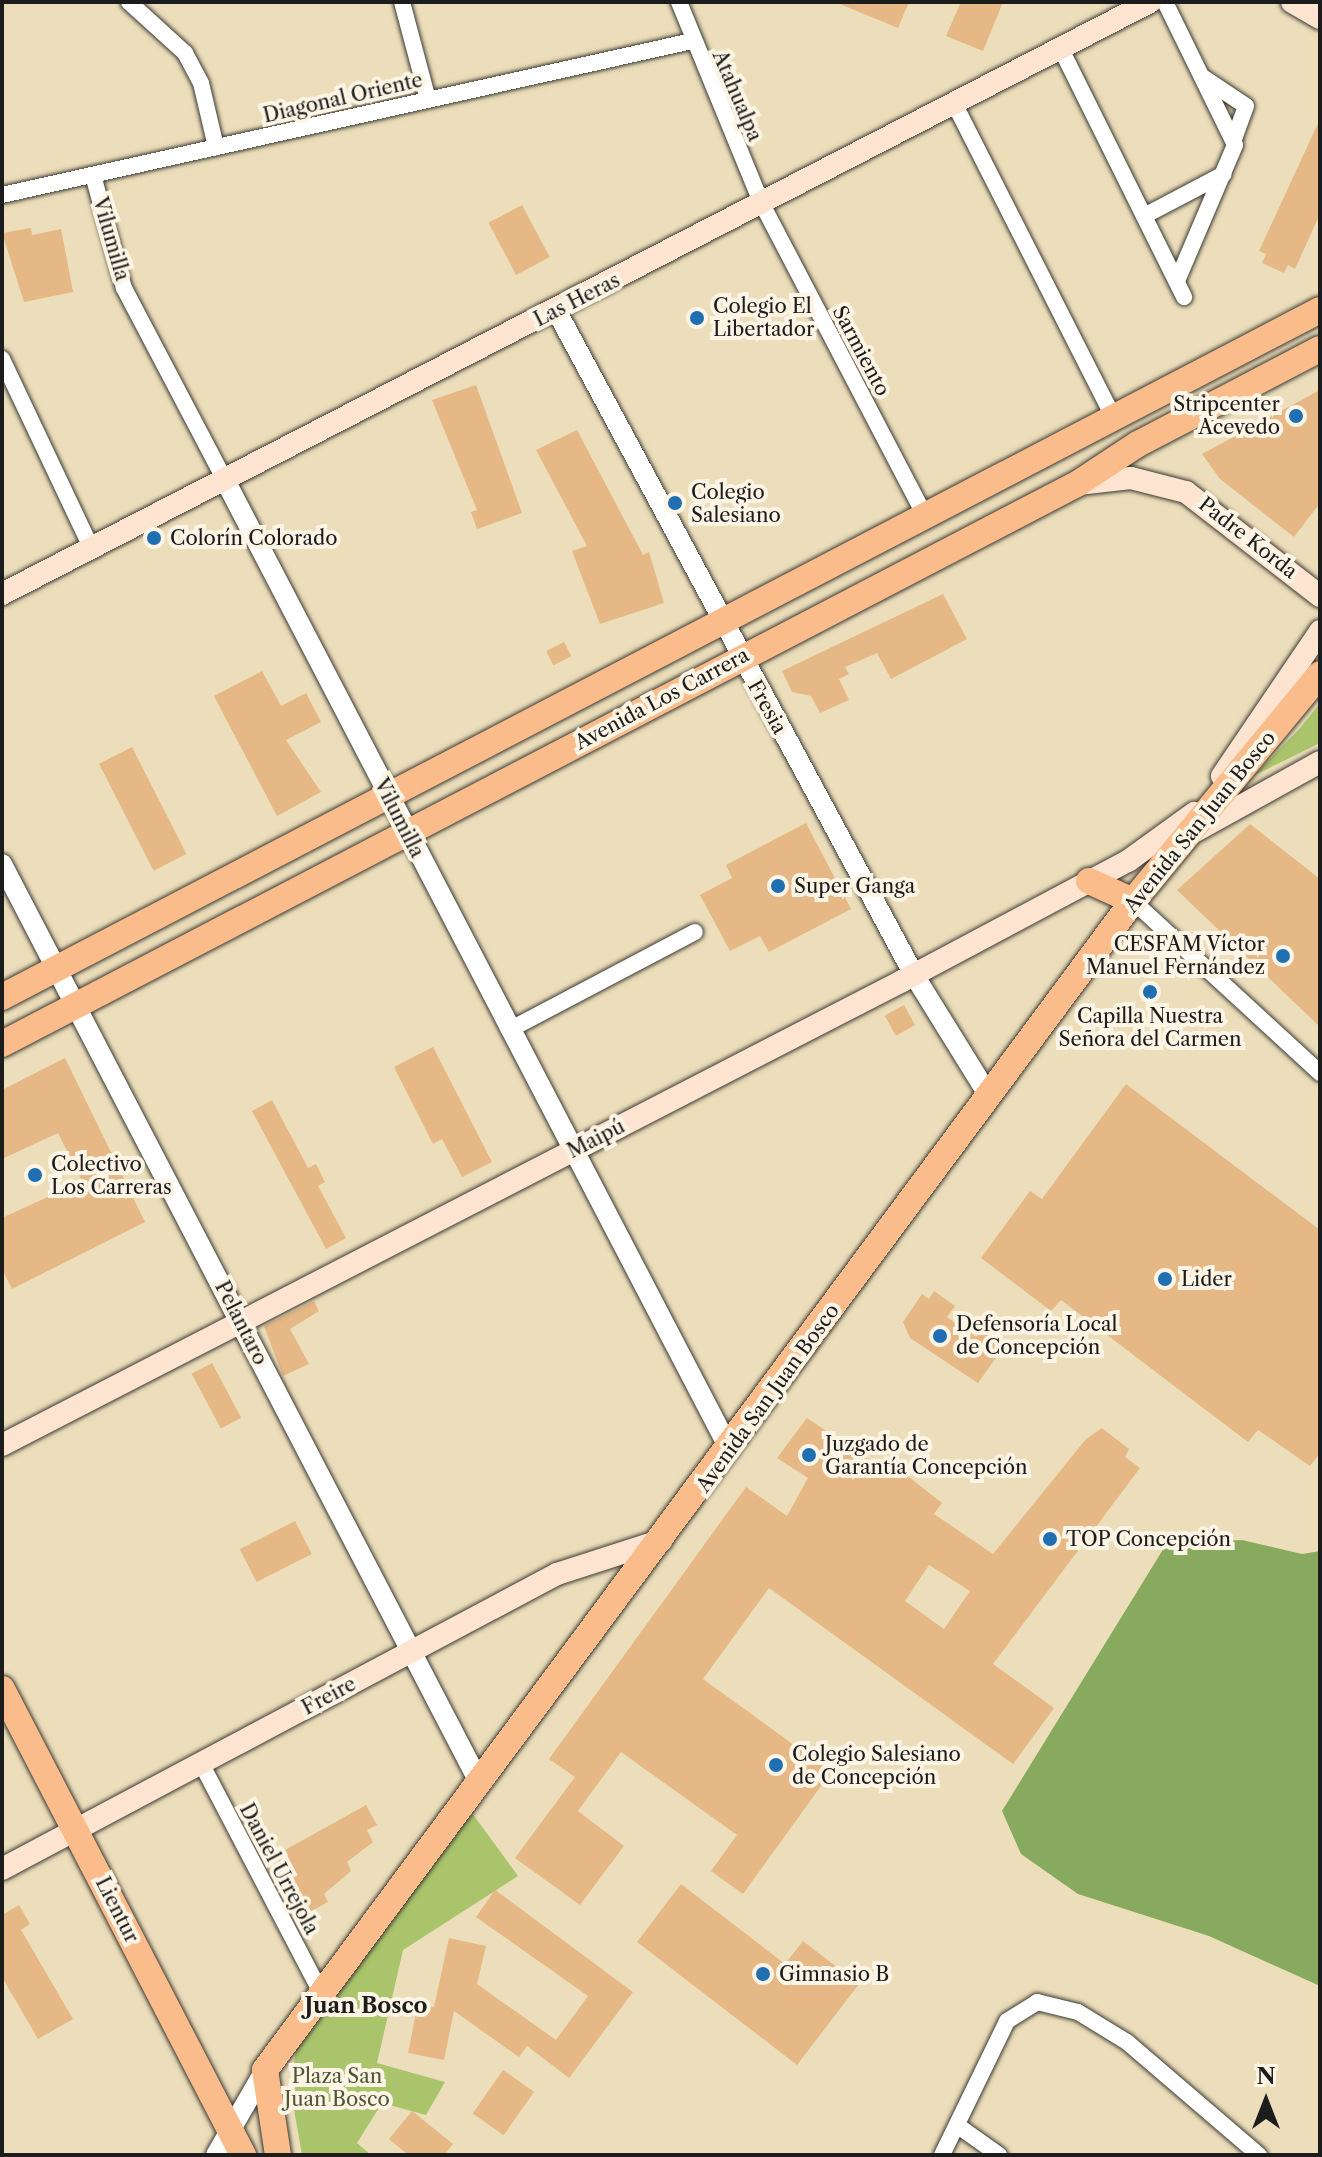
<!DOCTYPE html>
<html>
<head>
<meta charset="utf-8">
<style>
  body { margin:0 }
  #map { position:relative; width:1322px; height:2157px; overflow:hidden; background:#ecdeba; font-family:"Libre Caslon Text",serif }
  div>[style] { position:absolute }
  .green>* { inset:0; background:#aac46b }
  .forest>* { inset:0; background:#87aa5f }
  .building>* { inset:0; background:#e5b886; transform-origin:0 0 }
  .roads { filter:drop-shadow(0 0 2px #3b3934) drop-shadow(0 0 2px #3b3934) }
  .minor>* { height:16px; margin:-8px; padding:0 8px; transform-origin:8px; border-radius:8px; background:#fff }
  .tertiary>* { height:20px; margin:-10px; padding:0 10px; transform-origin:10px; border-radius:10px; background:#fff }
  .secondary>* { height:22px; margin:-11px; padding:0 11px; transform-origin:11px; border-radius:11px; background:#fde4d0 }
  .primary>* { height:26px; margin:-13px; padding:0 13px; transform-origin:13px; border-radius:13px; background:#f9bc8a }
  .dots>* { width:22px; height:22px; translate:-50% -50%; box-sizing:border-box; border:4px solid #fcf5e5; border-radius:50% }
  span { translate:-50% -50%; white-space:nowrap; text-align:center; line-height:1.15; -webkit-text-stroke:8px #fcf5e5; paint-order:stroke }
  .street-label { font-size:20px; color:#1c1c1c }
  .poi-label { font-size:20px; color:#1c1c1c }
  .left { translate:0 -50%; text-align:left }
  .right { translate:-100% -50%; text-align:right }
  .park-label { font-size:20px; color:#4e5738 }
  .neighbourhood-label { font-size:22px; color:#1c1c1c; font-weight:700 }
  .frame { position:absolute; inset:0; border:4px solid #1c1c1c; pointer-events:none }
  .north { position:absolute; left:1226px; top:2061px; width:80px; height:80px; -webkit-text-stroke:6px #fcf5e5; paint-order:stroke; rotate:0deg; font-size:22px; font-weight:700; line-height:32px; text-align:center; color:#1c1c1c }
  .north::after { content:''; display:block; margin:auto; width:28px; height:36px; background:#1c1c1c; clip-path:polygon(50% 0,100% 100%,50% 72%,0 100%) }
</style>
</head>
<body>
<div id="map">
  <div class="green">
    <div style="clip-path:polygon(1320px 703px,1320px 743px,1255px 775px,1301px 727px)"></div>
    <div style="clip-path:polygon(472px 1813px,518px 1876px,403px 1950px,377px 2063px,445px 2082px,426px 2115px,382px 2103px,357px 2143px,371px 2155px,302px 2155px,290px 2087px,298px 2038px)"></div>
  </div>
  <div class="forest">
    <div style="clip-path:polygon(1242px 1540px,1302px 1554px,1320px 1551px,1320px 1986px,1209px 1936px,1078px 1894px,1021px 1854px,1002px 1811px,1167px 1543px)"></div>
  </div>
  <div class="building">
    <div style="clip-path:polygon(835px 2px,909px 2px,898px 28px)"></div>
    <div style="clip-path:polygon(961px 2px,1003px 2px,983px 51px,946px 36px)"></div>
    <div style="clip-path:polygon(1320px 119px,1320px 214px,1295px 269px,1288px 265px,1284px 273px,1262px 263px,1266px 254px,1259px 251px)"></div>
    <div style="left:522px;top:205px;width:59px;height:38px;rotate:62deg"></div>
    <div style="clip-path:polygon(31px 228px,32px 235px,61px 229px,73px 292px,24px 302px,2px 233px)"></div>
    <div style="clip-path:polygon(476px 385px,522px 513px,477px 529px,471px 512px,477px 510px,432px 400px)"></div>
    <div style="clip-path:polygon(1320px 390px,1320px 503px,1294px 537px,1220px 479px,1202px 454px)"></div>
    <div style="clip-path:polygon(577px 430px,643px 555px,649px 552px,664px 603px,600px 624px,572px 551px,587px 546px,536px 450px)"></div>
    <div style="clip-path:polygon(943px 594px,967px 639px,891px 679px,877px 653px,845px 667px,849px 674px,839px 679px,849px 700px,820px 713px,811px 696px,792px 692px,782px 671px)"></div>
    <div style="left:564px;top:642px;width:16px;height:20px;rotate:63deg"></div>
    <div style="clip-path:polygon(262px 671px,281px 706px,306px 693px,321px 722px,286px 740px,321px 792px,277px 816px,214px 696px)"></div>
    <div style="left:132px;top:747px;width:120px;height:37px;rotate:63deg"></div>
    <div style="clip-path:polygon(806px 823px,851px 909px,769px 952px,760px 936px,730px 951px,700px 895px,732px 878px,726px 865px)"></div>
    <div style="clip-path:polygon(1250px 824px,1320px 879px,1320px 1027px,1177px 890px)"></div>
    <div style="left:904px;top:1005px;width:23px;height:22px;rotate:61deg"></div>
    <div style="clip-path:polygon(433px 1047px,492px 1162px,462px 1177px,442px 1139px,433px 1144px,394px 1067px)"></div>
    <div style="clip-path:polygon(65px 1058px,145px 1222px,12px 1289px,2px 1269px,2px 1218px,82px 1181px,58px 1133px,2px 1159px,2px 1090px)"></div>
    <div style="clip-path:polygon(1126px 1084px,1320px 1230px,1320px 1453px,1310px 1466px,1258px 1430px,1248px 1442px,1061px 1300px,1051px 1311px,981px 1258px,1030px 1191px,1042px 1199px)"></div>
    <div style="clip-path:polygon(272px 1100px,308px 1168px,316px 1164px,325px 1182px,318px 1186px,346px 1238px,326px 1249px,252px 1111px)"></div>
    <div style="clip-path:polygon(934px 1291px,955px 1306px,947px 1317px,976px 1337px,983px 1327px,1006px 1344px,978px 1383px,910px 1338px,903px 1322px,922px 1294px,929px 1299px)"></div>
    <div style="clip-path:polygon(314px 1301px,319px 1311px,290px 1329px,309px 1364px,283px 1376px,264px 1326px)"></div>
    <div style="left:212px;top:1363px;width:62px;height:23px;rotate:62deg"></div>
    <div style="clip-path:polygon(evenodd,807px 1418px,880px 1467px,886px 1459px,942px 1503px,934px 1514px,993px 1554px,1086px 1439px,1102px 1428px,1129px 1449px,1125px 1457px,1140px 1468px,993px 1664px,1054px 1708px,1013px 1764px,769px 1588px,703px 1679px,831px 1772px,743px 1894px,711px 1871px,737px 1835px,621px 1752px,578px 1811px,624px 1846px,580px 1905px,515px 1858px,575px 1777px,549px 1759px,746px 1487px,787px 1516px,808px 1478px,777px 1458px,807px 1418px,929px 1565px,970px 1591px,944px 1629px,905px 1601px,929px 1565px)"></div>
    <div style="left:295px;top:1521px;width:37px;height:62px;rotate:63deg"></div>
    <div style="clip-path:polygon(366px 1805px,377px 1825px,367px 1830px,373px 1842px,347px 1862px,351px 1871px,324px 1894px,328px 1902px,310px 1912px,276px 1855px)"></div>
    <div style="clip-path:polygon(681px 1884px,785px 1964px,803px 1941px,859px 1984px,797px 2065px,637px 1942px)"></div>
    <div style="clip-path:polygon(495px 1890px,633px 1992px,569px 2078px,527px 2046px,519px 2057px,454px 2011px,444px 2060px,408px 2053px,418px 2004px,434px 2007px,449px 1938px,486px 1946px,477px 1984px,556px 2040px,588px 1996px,476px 1917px)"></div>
    <div style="clip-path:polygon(19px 1905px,30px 1924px,21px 1930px,73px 2019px,38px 2039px,2px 1977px,2px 1915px)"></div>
    <div style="left:503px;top:2070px;width:38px;height:53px;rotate:35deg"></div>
    <div style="clip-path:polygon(412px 2111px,453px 2144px,444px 2155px,408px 2155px,389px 2139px)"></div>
  </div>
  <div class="roads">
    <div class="minor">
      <div style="left:129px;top:2px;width:76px;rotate:42.3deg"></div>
      <div style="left:185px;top:53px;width:34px;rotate:62deg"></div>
      <div style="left:201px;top:83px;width:66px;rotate:76.8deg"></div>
      <div style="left:402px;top:2px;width:101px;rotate:75.1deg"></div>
      <div style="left:679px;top:2px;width:218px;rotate:67.7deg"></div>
      <div style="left:762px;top:204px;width:352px;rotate:62.4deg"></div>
      <div style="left:1165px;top:2px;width:159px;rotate:63.9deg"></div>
      <div style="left:1235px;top:145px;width:148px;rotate:113.1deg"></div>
      <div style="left:1061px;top:49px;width:277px;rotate:63.6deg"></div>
      <div style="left:1204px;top:78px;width:50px;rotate:33.7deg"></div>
      <div style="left:1246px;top:106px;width:35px;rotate:110deg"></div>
      <div style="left:954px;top:103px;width:353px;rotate:63.1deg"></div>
      <div style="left:93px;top:175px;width:117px;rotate:74.7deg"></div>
      <div style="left:124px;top:288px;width:219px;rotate:62.3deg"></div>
      <div style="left:2px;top:195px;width:707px;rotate:-12.58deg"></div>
      <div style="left:1144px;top:216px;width:90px;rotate:-27.7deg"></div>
      <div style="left:2px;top:359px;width:210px;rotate:64.7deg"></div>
      <div style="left:1133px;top:901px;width:254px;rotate:42.6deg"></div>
      <div style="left:509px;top:1030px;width:210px;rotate:-27.8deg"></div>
      <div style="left:201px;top:1763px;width:259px;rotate:62.4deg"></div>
      <div style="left:961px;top:2128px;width:47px;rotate:35.4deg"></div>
      <div style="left:942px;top:2155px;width:149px;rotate:-64.1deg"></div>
      <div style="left:1007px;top:2021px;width:36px;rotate:-32deg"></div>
      <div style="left:1037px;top:2002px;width:42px;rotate:13.7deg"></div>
      <div style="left:1078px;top:2012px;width:57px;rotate:31.5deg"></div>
      <div style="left:1127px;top:2042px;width:174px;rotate:40.6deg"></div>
    </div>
    <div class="tertiary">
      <div style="left:556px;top:310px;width:755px;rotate:61.7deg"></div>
      <div style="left:914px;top:975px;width:142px;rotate:58.2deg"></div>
      <div style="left:226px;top:482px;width:1091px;rotate:62.5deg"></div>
      <div style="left:2px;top:864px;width:1035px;rotate:62.54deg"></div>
      <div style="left:216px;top:2155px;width:98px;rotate:-60deg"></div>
    </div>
    <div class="secondary">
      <div style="left:1292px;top:2px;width:32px;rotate:30deg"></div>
      <div style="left:1078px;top:484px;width:53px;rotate:-6.5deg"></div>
      <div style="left:1131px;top:478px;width:57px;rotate:14.3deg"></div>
      <div style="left:1186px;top:492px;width:170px;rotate:37.8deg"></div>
      <div style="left:2px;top:594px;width:1292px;rotate:-27.28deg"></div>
      <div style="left:1222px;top:776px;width:175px;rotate:-55.9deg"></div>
      <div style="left:1192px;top:833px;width:146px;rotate:-29deg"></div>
      <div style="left:2px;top:1445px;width:1013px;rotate:-27.27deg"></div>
      <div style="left:902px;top:981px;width:256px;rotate:-28deg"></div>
      <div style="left:1128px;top:861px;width:82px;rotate:-36deg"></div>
      <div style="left:2px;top:1869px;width:629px;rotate:-27.99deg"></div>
      <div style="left:557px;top:1574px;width:110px;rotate:-17.9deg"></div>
    </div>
    <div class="primary">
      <div style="left:1089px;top:881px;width:48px;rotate:24.4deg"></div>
      <div style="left:2px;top:997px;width:1486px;rotate:-27.53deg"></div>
      <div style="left:2px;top:1044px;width:1212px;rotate:-27.52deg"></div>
      <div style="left:1077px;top:484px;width:73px;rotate:-33.3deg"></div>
      <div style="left:1138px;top:444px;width:205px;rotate:-27.6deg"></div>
      <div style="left:2px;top:1689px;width:525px;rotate:62.65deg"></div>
      <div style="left:278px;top:2155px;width:86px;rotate:-98.7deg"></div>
      <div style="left:265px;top:2070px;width:1456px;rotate:-53.41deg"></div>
      <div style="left:1133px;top:901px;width:294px;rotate:-50.5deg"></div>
    </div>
  </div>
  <div class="dots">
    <div style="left:697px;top:318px;background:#1f6fb2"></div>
    <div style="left:1296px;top:416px;background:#1f6fb2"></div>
    <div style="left:675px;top:503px;background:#1f6fb2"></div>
    <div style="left:154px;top:538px;background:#1f6fb2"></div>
    <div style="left:778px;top:886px;background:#1f6fb2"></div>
    <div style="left:1283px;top:956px;background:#1f6fb2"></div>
    <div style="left:1150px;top:992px;background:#1f6fb2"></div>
    <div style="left:35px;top:1175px;background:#1f6fb2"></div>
    <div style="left:1165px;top:1279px;background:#1f6fb2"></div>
    <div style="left:940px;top:1336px;background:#1f6fb2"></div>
    <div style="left:809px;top:1455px;background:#1f6fb2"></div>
    <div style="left:1050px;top:1539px;background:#1f6fb2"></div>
    <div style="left:776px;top:1765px;background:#1f6fb2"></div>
    <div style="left:763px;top:1974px;background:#1f6fb2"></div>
  </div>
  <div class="street-label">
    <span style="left:737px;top:96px;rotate:67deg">Atahualpa</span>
    <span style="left:343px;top:98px;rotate:-13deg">Diagonal Oriente</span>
    <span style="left:111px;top:239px;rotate:74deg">Vilumilla</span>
    <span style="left:577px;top:300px;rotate:-27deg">Las Heras</span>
    <span style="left:861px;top:351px;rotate:62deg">Sarmiento</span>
    <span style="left:1248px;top:538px;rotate:38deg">Padre Korda</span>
    <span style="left:662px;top:699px;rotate:-28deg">Avenida Los Carrera</span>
    <span style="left:767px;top:707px;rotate:61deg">Fresia</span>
    <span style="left:399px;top:818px;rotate:63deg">Vilumilla</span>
    <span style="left:1200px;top:822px;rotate:-51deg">Avenida San Juan Bosco</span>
    <span style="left:596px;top:1139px;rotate:-27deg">Maipú</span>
    <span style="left:241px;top:1323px;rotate:63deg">Pelantaro</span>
    <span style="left:768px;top:1398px;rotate:-54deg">Avenida San Juan Bosco</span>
    <span style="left:329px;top:1696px;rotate:-28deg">Freire</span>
    <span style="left:279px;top:1869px;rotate:62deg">Daniel Urrejola</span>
    <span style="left:117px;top:1910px;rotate:63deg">Lientur</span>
  </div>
  <div class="poi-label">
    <span class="left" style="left:713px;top:318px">Colegio El<br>Libertador</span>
    <span class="right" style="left:1280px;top:416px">Stripcenter<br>Acevedo</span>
    <span class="left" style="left:691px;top:504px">Colegio<br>Salesiano</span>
    <span class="left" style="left:170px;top:538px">Colorín Colorado</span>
    <span class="left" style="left:794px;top:886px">Super Ganga</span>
    <span class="right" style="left:1265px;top:956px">CESFAM Víctor<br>Manuel Fernández</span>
    <span style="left:1150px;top:1028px">Capilla Nuestra<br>Señora del Carmen</span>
    <span class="left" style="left:51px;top:1176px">Colectivo<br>Los Carreras</span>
    <span class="left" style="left:1181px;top:1279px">Lider</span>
    <span class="left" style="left:956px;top:1336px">Defensoría Local<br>de Concepción</span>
    <span class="left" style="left:825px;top:1456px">Juzgado de<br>Garantía Concepción</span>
    <span class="left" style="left:1066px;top:1539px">TOP Concepción</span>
    <span class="left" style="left:792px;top:1766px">Colegio Salesiano<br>de Concepción</span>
    <span class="left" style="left:779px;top:1974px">Gimnasio B</span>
  </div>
  <div class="park-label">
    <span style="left:337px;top:2088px">Plaza San<br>Juan Bosco</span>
  </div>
  <div class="neighbourhood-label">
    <span style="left:366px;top:2006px">Juan Bosco</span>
  </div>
  <div class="frame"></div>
  <div class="north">N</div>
</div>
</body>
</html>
